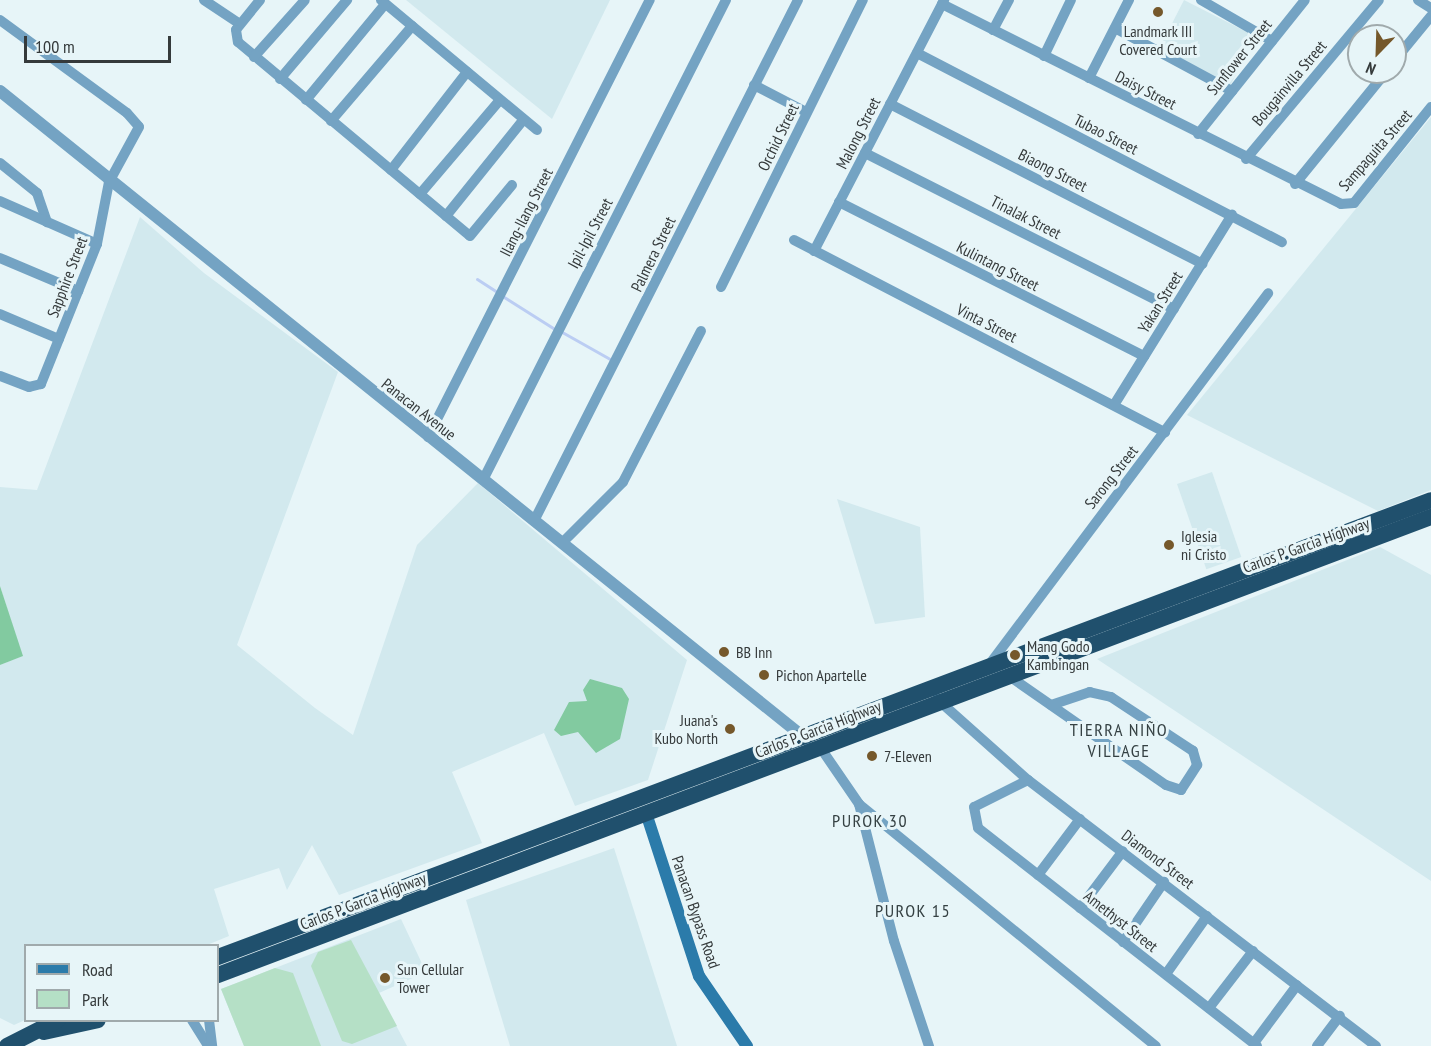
<!DOCTYPE html>
<html>
<head>
<meta charset="utf-8">
<style>
  body { margin:0 }
  #map { position:relative; width:1431px; height:1046px; overflow:hidden; background:#e7f5f8; font-family:"PT Sans Narrow",sans-serif }
  div>[style] { position:absolute }
  .built>* { inset:0; background:#d2e9ee; transform-origin:0 0 }
  .green>* { inset:0; background:#b5e0c6 }
  .forest>* { inset:0; background:#82caa0 }
  .stream>* { height:3px; margin:-1.5px; padding:0 1.5px; transform-origin:1.5px; border-radius:1.5px; background:#bbcdf3 }
  .minor>* { height:10px; margin:-5px; padding:0 5px; transform-origin:5px; border-radius:5px; background:#74a3c3 }
  .tertiary>* { height:12px; margin:-6px; padding:0 6px; transform-origin:6px; border-radius:6px; background:#74a3c3 }
  .secondary>* { height:12px; margin:-6px; padding:0 6px; transform-origin:6px; border-radius:6px; background:#2b7baa }
  .trunk>* { height:16px; margin:-8px; padding:0 8px; transform-origin:8px; border-radius:8px; background:#20506d }
  .dots>* { width:16px; height:16px; translate:-50% -50%; box-sizing:border-box; border:3px solid #e7f5f8; border-radius:50% }
  span { translate:-50% -50%; white-space:nowrap; text-align:center; line-height:1.15; -webkit-text-stroke:6px #e7f5f8; paint-order:stroke }
  .poi-label { font-size:16px; color:#353a3b }
  .left { translate:0 -50%; text-align:left }
  .right { translate:-100% -50%; text-align:right }
  .street-label { font-size:16px; color:#353a3b }
  .neighbourhood-label { font-size:18px; color:#354143; letter-spacing:1.5px }
  .legend { position:absolute; left:24px; top:944px; width:195px; height:78px; box-sizing:border-box; background:#e7f5f8; border:2px solid #a0aaac; margin:0; padding:8px 10px; list-style:none; font-size:18px; color:#353a3b }
  .legend li { display:flex; align-items:center; gap:12px; height:30px }
  .legend b { width:30px; border:2px solid #a0aaac }
  .north { position:absolute; left:1347px; top:24px; width:60px; height:60px; box-sizing:border-box; background:#e7f5f8; border:2px solid #a0aaac; border-radius:50%; rotate:203deg; font-size:16px; font-weight:700; line-height:24px; text-align:center; color:#353a3b }
  .north::after { content:''; display:block; margin:auto; width:21px; height:27px; background:#75582b; clip-path:polygon(50% 0,100% 100%,50% 72%,0 100%) }
  .scale { position:absolute; left:24px; top:36px; width:147px; height:27px; box-sizing:border-box; border:3px solid #353a3b; border-top:0; padding-left:8px; font-size:18px; line-height:21px; white-space:nowrap; color:#353a3b; -webkit-text-stroke:4px #e7f5f8; paint-order:stroke }
</style>
</head>
<body>
<div id="map">
  <div class="built">
    <div style="clip-path:polygon(406px 0,610px 0,552px 119px)"></div>
    <div style="left:1184px;top:0;width:80px;height:55px;rotate:27deg"></div>
    <div style="clip-path:polygon(1431px 117px,1431px 490px,1378px 511px,1187px 415px)"></div>
    <div style="clip-path:polygon(140px 217px,204px 273px,338px 372px,237px 645px,315px 708px,353px 735px,417px 545px,478px 483px,687px 660px,648px 780px,575px 806px,544px 733px,452px 772px,482px 843px,339px 895px,312px 845px,287px 890px,279px 868px,214px 889px,229px 936px,207px 945px,26px 946px,25px 1020px,14px 1025px,0 1018px,0 665px,22px 656px,0 586px,0 487px,37px 490px)"></div>
    <div style="left:1212px;top:472px;width:90px;height:37px;rotate:71deg"></div>
    <div style="clip-path:polygon(837px 499px,920px 527px,925px 617px,875px 624px)"></div>
    <div style="clip-path:polygon(1380px 547px,1431px 575px,1431px 881px,1097px 659px)"></div>
    <div style="clip-path:polygon(614px 848px,677px 1046px,510px 1046px,466px 900px)"></div>
    <div style="clip-path:polygon(401px 919px,426px 972px,379px 993px,407px 1046px,244px 1046px,221px 989px)"></div>
  </div>
  <div class="green">
    <div style="clip-path:polygon(351px 940px,397px 1026px,352px 1044px,342px 1041px,311px 966px,318px 952px)"></div>
    <div style="clip-path:polygon(275px 968px,293px 973px,321px 1046px,244px 1046px,221px 989px)"></div>
  </div>
  <div class="forest">
    <div style="clip-path:polygon(0 586px,23px 656px,0 665px)"></div>
    <div style="clip-path:polygon(590px 679px,622px 688px,629px 699px,620px 739px,596px 753px,578px 732px,561px 736px,554px 730px,569px 702px,587px 701px,583px 690px)"></div>
  </div>
  <div class="stream">
    <div style="left:477px;top:279px;width:24px;rotate:33deg"></div>
    <div style="left:504px;top:297px;width:58px;rotate:32.3deg"></div>
    <div style="left:562px;top:332px;width:55px;rotate:29.4deg"></div>
  </div>
  <div class="minor">
    <div style="left:204px;top:0;width:43px;rotate:33.7deg"></div>
    <div style="left:260px;top:0;width:38px;rotate:129deg"></div>
    <div style="left:236px;top:30px;width:12px;rotate:81deg"></div>
    <div style="left:238px;top:42px;width:302px;rotate:39.9deg"></div>
    <div style="left:470px;top:236px;width:66px;rotate:-50.5deg"></div>
    <div style="left:381px;top:0;width:203px;rotate:39.8deg"></div>
    <div style="left:1201px;top:0;width:82px;rotate:30deg"></div>
    <div style="left:1418px;top:0;width:15px;rotate:32deg"></div>
    <div style="left:942px;top:4px;width:446px;rotate:26.6deg"></div>
    <div style="left:1341px;top:204px;width:13px;rotate:-4deg"></div>
    <div style="left:1354px;top:203px;width:123px;rotate:-51.3deg"></div>
    <div style="left:0;top:20px;width:157px;rotate:36.2deg"></div>
    <div style="left:127px;top:113px;width:18px;rotate:49deg"></div>
    <div style="left:139px;top:127px;width:63px;rotate:118.6deg"></div>
    <div style="left:109px;top:182px;width:63px;rotate:101deg"></div>
    <div style="left:97px;top:244px;width:151px;rotate:111.8deg"></div>
    <div style="left:41px;top:384px;width:12px;rotate:166deg"></div>
    <div style="left:29px;top:387px;width:31px;rotate:-159deg"></div>
    <div style="left:1115px;top:28px;width:133px;rotate:28.3deg"></div>
    <div style="left:993px;top:30px;width:34px;rotate:-62deg"></div>
    <div style="left:917px;top:53px;width:411px;rotate:27.4deg"></div>
    <div style="left:1044px;top:56px;width:62px;rotate:-64.3deg"></div>
    <div style="left:254px;top:57px;width:76px;rotate:-48.2deg"></div>
    <div style="left:1395px;top:60px;width:57px;rotate:-50.7deg"></div>
    <div style="left:1089px;top:78px;width:88px;rotate:-62.9deg"></div>
    <div style="left:280px;top:79px;width:104px;rotate:-49.7deg"></div>
    <div style="left:754px;top:85px;width:59px;rotate:27.4deg"></div>
    <div style="left:306px;top:100px;width:124px;rotate:-50.5deg"></div>
    <div style="left:890px;top:104px;width:351px;rotate:27.1deg"></div>
    <div style="left:331px;top:121px;width:125px;rotate:-49.5deg"></div>
    <div style="left:1198px;top:134px;width:171px;rotate:-51.4deg"></div>
    <div style="left:865px;top:153px;width:346px;rotate:26.8deg"></div>
    <div style="left:1246px;top:159px;width:207px;rotate:-50.1deg"></div>
    <div style="left:0;top:163px;width:48px;rotate:39deg"></div>
    <div style="left:37px;top:193px;width:31px;rotate:71deg"></div>
    <div style="left:391px;top:170px;width:124px;rotate:-52.2deg"></div>
    <div style="left:1295px;top:184px;width:144px;rotate:-50.9deg"></div>
    <div style="left:420px;top:194px;width:123px;rotate:-49.6deg"></div>
    <div style="left:0;top:201px;width:106px;rotate:23.9deg"></div>
    <div style="left:839px;top:202px;width:342px;rotate:26.8deg"></div>
    <div style="left:446px;top:216px;width:124px;rotate:-51.2deg"></div>
    <div style="left:794px;top:240px;width:418px;rotate:27.4deg"></div>
    <div style="left:814px;top:251px;width:283px;rotate:-62.6deg"></div>
    <div style="left:0;top:258px;width:85px;rotate:22.9deg"></div>
    <div style="left:721px;top:287px;width:320px;rotate:-63.7deg"></div>
    <div style="left:0;top:314px;width:64px;rotate:23deg"></div>
    <div style="left:1114px;top:405px;width:224px;rotate:-58.2deg"></div>
    <div style="left:428px;top:437px;width:490px;rotate:-63.1deg"></div>
    <div style="left:483px;top:480px;width:538px;rotate:-63.15deg"></div>
    <div style="left:534px;top:521px;width:584px;rotate:-63.13deg"></div>
    <div style="left:562px;top:543px;width:86px;rotate:-45deg"></div>
    <div style="left:623px;top:482px;width:170px;rotate:-62.7deg"></div>
    <div style="left:989px;top:665px;width:465px;rotate:-53.1deg"></div>
    <div style="left:1009px;top:676px;width:191px;rotate:34.8deg"></div>
    <div style="left:1166px;top:785px;width:16px;rotate:18deg"></div>
    <div style="left:1181px;top:790px;width:30px;rotate:-57deg"></div>
    <div style="left:1197px;top:765px;width:15px;rotate:-106deg"></div>
    <div style="left:1193px;top:751px;width:98px;rotate:-146.6deg"></div>
    <div style="left:1111px;top:697px;width:22px;rotate:-167deg"></div>
    <div style="left:1090px;top:692px;width:41px;rotate:161.6deg"></div>
    <div style="left:937px;top:699px;width:122px;rotate:41.7deg"></div>
    <div style="left:1028px;top:780px;width:438px;rotate:37.4deg"></div>
    <div style="left:820px;top:747px;width:69px;rotate:55.6deg"></div>
    <div style="left:859px;top:804px;width:141px;rotate:75.7deg"></div>
    <div style="left:894px;top:941px;width:111px;rotate:71.6deg"></div>
    <div style="left:1028px;top:780px;width:60px;rotate:153.4deg"></div>
    <div style="left:974px;top:807px;width:21px;rotate:79deg"></div>
    <div style="left:978px;top:828px;width:354px;rotate:38deg"></div>
    <div style="left:859px;top:804px;width:383px;rotate:39.2deg"></div>
    <div style="left:1038px;top:875px;width:70px;rotate:-53.1deg"></div>
    <div style="left:1080px;top:908px;width:71px;rotate:-53deg"></div>
    <div style="left:1123px;top:942px;width:73px;rotate:-55.7deg"></div>
    <div style="left:1166px;top:974px;width:71px;rotate:-54.7deg"></div>
    <div style="left:1209px;top:1008px;width:72px;rotate:-52.3deg"></div>
    <div style="left:192px;top:1020px;width:31px;rotate:58deg"></div>
    <div style="left:209px;top:1020px;width:26px;rotate:83deg"></div>
    <div style="left:1254px;top:1043px;width:72px;rotate:-53.4deg"></div>
    <div style="left:1317px;top:1046px;width:38px;rotate:-53deg"></div>
  </div>
  <div class="tertiary">
    <div style="left:0;top:91px;width:1034px;rotate:38.8deg"></div>
  </div>
  <div class="secondary">
    <div style="left:646px;top:813px;width:171px;rotate:72deg"></div>
    <div style="left:699px;top:976px;width:85px;rotate:55.6deg"></div>
  </div>
  <div class="trunk">
    <div style="left:218px;top:957px;width:1296px;rotate:-20.64deg"></div>
    <div style="left:218px;top:975px;width:1297px;rotate:-20.69deg"></div>
    <div style="left:44px;top:1032px;width:55px;rotate:-12.5deg"></div>
    <div style="left:7px;top:1046px;width:57px;rotate:-27deg"></div>
  </div>
  <div class="dots">
    <div style="left:1158px;top:12px;background:#75582b"></div>
    <div style="left:1169px;top:545px;background:#75582b"></div>
    <div style="left:724px;top:652px;background:#75582b"></div>
    <div style="left:1015px;top:655px;background:#75582b"></div>
    <div style="left:764px;top:675px;background:#75582b"></div>
    <div style="left:730px;top:729px;background:#75582b"></div>
    <div style="left:872px;top:756px;background:#75582b"></div>
    <div style="left:385px;top:978px;background:#75582b"></div>
  </div>
  <div class="poi-label">
    <span style="left:1158px;top:40px">Landmark III<br>Covered Court</span>
    <span class="left" style="left:1181px;top:545px">Iglesia<br>ni Cristo</span>
    <span class="left" style="left:1027px;top:655px">Mang Godo<br>Kambingan</span>
    <span class="left" style="left:736px;top:652px">BB Inn</span>
    <span class="left" style="left:776px;top:675px">Pichon Apartelle</span>
    <span class="right" style="left:718px;top:729px">Juana's<br>Kubo North</span>
    <span class="left" style="left:884px;top:756px">7-Eleven</span>
    <span class="left" style="left:397px;top:978px">Sun Cellular<br>Tower</span>
  </div>
  <div class="street-label">
    <span style="left:1239px;top:57px;rotate:-51deg">Sunflower Street</span>
    <span style="left:1289px;top:83px;rotate:-50deg">Bougainvilla Street</span>
    <span style="left:1146px;top:90px;rotate:27deg">Daisy Street</span>
    <span style="left:858px;top:133px;rotate:-63deg">Malong Street</span>
    <span style="left:1106px;top:134px;rotate:27deg">Tubao Street</span>
    <span style="left:778px;top:137px;rotate:-64deg">Orchid Street</span>
    <span style="left:1375px;top:150px;rotate:-49deg">Sampaguita Street</span>
    <span style="left:1053px;top:170px;rotate:27deg">Biaong Street</span>
    <span style="left:526px;top:212px;rotate:-63deg">Ilang-Ilang Street</span>
    <span style="left:1026px;top:217px;rotate:27deg">Tinalak Street</span>
    <span style="left:590px;top:233px;rotate:-62deg">Ipil-Ipil Street</span>
    <span style="left:653px;top:254px;rotate:-64deg">Palmera Street</span>
    <span style="left:998px;top:266px;rotate:27deg">Kulintang Street</span>
    <span style="left:67px;top:277px;rotate:-69deg">Sapphire Street</span>
    <span style="left:1160px;top:302px;rotate:-58deg">Yakan Street</span>
    <span style="left:987px;top:323px;rotate:27deg">Vinta Street</span>
    <span style="left:419px;top:409px;rotate:38deg">Panacan Avenue</span>
    <span style="left:1111px;top:477px;rotate:-52deg">Sarong Street</span>
    <span style="left:1306px;top:545px;rotate:-20deg">Carlos P. Garcia Highway</span>
    <span style="left:818px;top:729px;rotate:-21deg">Carlos P. Garcia Highway</span>
    <span style="left:1158px;top:859px;rotate:37deg">Diamond Street</span>
    <span style="left:363px;top:901px;rotate:-21deg">Carlos P. Garcia Highway</span>
    <span style="left:696px;top:912px;rotate:71deg">Panacan Bypass Road</span>
    <span style="left:1121px;top:921px;rotate:38deg">Amethyst Street</span>
  </div>
  <div class="neighbourhood-label">
    <span style="left:1119px;top:741px">TIERRA NIÑO<br>VILLAGE</span>
    <span style="left:870px;top:821px">PUROK 30</span>
    <span style="left:913px;top:911px">PUROK 15</span>
  </div>
  <ul class="legend">
  <li><b style="height:8px;background:#2b7baa"></b>Road</li>
  <li><b style="height:16px;background:#b5e0c6"></b>Park</li>
  </ul>
  <div class="north">N</div>
  <div class="scale">100 m</div>
</div>
</body>
</html>
